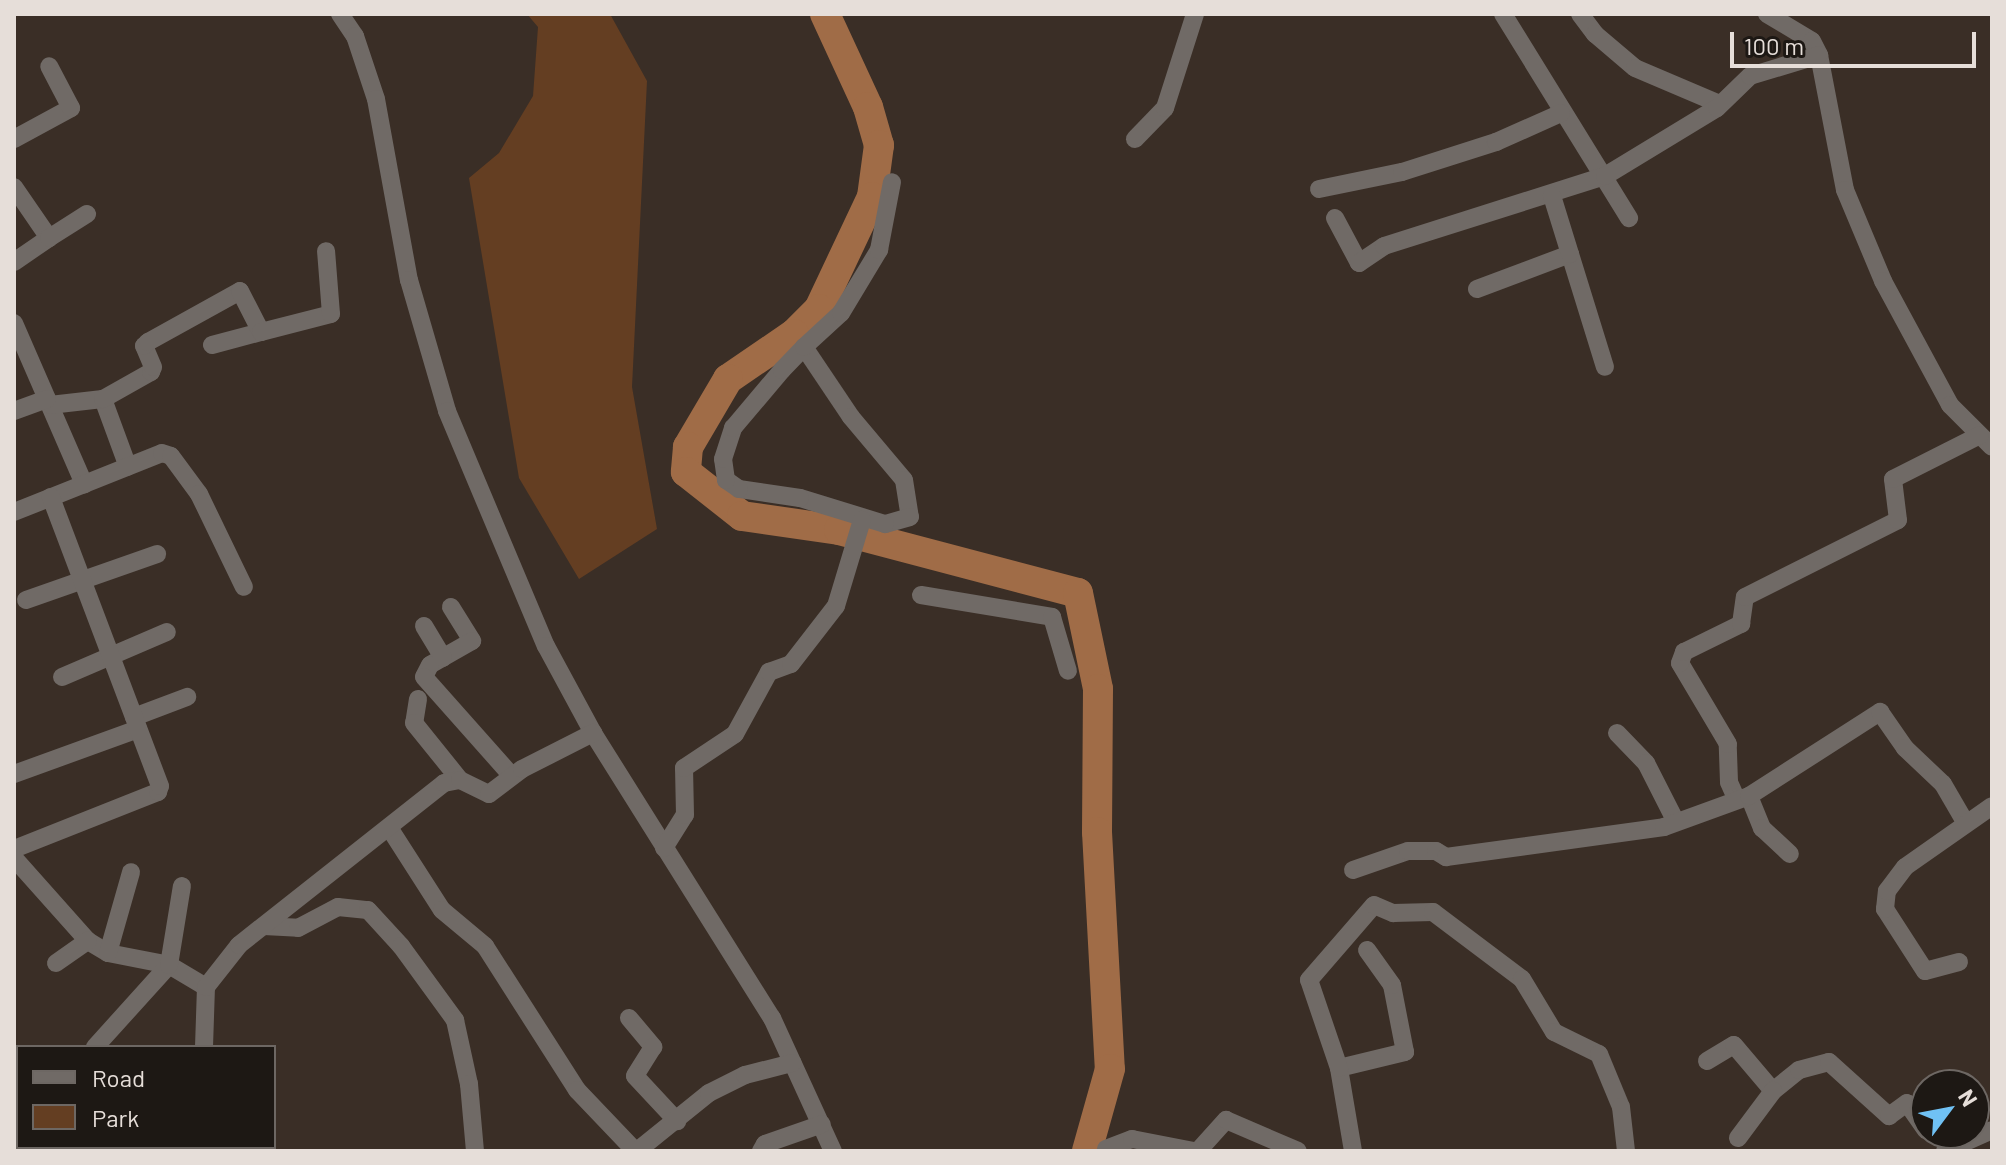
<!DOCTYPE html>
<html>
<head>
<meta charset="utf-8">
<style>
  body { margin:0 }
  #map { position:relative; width:2006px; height:1165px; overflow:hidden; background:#3a2e26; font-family:Barlow,sans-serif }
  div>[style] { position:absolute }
  .green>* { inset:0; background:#643e22 }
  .river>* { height:30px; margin:-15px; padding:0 15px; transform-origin:15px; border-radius:15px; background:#a06c47 }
  .minor>* { height:18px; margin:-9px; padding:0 9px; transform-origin:9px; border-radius:9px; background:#706a66 }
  span { translate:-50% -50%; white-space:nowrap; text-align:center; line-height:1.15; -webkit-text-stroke:7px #1d1814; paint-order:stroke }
  .frame { position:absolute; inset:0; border:16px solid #e6ded9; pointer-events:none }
  .legend { position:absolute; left:16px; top:1045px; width:260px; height:104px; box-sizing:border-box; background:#1d1814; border:2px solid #6d6763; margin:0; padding:10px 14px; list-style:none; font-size:24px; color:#e6ded9 }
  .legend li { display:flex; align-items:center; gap:16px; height:40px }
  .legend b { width:40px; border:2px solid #6d6763 }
  .north { position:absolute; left:1910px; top:1069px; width:80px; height:80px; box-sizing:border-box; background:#1d1814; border:2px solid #6d6763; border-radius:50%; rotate:58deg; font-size:22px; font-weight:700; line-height:32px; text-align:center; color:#e6ded9 }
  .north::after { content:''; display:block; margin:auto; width:28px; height:36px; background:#70c1f4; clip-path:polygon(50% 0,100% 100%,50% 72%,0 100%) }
  .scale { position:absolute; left:1730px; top:32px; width:246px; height:36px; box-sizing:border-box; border:4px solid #e6ded9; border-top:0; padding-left:10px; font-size:24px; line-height:28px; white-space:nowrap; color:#e6ded9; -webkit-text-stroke:6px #1d1814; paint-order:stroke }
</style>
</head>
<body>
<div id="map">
  <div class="green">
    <div style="clip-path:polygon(527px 14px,610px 14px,647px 81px,632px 387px,657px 529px,579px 579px,519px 478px,469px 178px,499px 153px,533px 96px,538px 27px)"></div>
  </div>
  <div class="river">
    <div style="left:825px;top:14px;width:102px;rotate:65.2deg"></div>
    <div style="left:868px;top:107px;width:40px;rotate:74deg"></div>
    <div style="left:879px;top:145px;width:52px;rotate:97.7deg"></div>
    <div style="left:872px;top:197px;width:124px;rotate:115.3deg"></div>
    <div style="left:819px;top:309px;width:35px;rotate:135deg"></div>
    <div style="left:794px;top:334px;width:80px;rotate:145.7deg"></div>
    <div style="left:728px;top:379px;width:79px;rotate:120.5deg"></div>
    <div style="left:688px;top:447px;width:25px;rotate:95deg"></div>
    <div style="left:686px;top:472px;width:71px;rotate:38.2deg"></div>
    <div style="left:742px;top:516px;width:98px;rotate:8.2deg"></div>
    <div style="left:839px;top:530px;width:247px;rotate:14.8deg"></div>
    <div style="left:1078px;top:593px;width:98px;rotate:78.2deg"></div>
    <div style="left:1098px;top:689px;width:143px;rotate:90.4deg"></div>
    <div style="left:1097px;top:832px;width:237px;rotate:86.9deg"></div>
    <div style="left:1110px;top:1069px;width:85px;rotate:105.7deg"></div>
  </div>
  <div class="minor">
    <div style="left:340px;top:14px;width:27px;rotate:56deg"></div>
    <div style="left:355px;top:36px;width:66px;rotate:71.6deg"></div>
    <div style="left:376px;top:99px;width:184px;rotate:79.7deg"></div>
    <div style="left:409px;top:280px;width:136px;rotate:73.8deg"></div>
    <div style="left:447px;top:411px;width:255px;rotate:67.2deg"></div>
    <div style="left:546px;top:646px;width:99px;rotate:61.6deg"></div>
    <div style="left:593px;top:733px;width:337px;rotate:57.9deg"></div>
    <div style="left:772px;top:1018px;width:146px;rotate:65.4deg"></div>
    <div style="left:1503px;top:14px;width:240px;rotate:58.3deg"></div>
    <div style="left:1580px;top:14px;width:25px;rotate:53deg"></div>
    <div style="left:1595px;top:34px;width:52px;rotate:40.4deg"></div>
    <div style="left:1635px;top:68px;width:92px;rotate:23deg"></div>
    <div style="left:1767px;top:14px;width:52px;rotate:31deg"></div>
    <div style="left:1812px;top:41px;width:16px;rotate:63deg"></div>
    <div style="left:1819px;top:55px;width:137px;rotate:79.1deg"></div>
    <div style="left:1845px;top:190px;width:99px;rotate:67.3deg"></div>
    <div style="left:1883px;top:281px;width:141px;rotate:61.6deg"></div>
    <div style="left:1950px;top:405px;width:59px;rotate:45deg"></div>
    <div style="left:14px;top:139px;width:65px;rotate:-28.5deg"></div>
    <div style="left:71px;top:108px;width:47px;rotate:-117.6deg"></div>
    <div style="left:1135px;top:139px;width:43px;rotate:-45.9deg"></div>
    <div style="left:1165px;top:108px;width:99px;rotate:-72.3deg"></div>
    <div style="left:14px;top:187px;width:62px;rotate:55.5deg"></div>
    <div style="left:49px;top:238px;width:42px;rotate:145.6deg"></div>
    <div style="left:1319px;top:189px;width:85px;rotate:-11.6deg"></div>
    <div style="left:1402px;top:172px;width:99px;rotate:-17.7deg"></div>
    <div style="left:1496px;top:142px;width:71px;rotate:-24deg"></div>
    <div style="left:1335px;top:218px;width:51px;rotate:61.9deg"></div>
    <div style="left:1359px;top:263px;width:30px;rotate:-34deg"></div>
    <div style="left:1384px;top:246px;width:232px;rotate:-17.6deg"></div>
    <div style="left:1605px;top:176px;width:131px;rotate:-31.3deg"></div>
    <div style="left:1717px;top:108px;width:46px;rotate:-44.1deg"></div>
    <div style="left:1750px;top:76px;width:72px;rotate:-16.9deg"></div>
    <div style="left:49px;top:238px;width:45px;rotate:-32.3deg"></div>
    <div style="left:1570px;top:254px;width:118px;rotate:72.8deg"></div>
    <div style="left:1477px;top:289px;width:99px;rotate:-20.6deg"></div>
    <div style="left:1570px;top:254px;width:61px;rotate:-107.2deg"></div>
    <div style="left:14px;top:323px;width:176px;rotate:66.5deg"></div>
    <div style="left:212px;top:345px;width:51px;rotate:-14.9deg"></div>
    <div style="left:804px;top:347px;width:84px;rotate:56.1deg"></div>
    <div style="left:851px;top:417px;width:82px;rotate:49.9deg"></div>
    <div style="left:904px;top:480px;width:37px;rotate:81deg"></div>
    <div style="left:910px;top:517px;width:26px;rotate:164deg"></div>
    <div style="left:885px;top:524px;width:89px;rotate:-163deg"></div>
    <div style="left:800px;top:498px;width:62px;rotate:-171.6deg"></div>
    <div style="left:739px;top:489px;width:16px;rotate:-145deg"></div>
    <div style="left:726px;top:480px;width:21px;rotate:-98deg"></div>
    <div style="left:723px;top:459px;width:33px;rotate:-72deg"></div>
    <div style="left:733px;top:428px;width:76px;rotate:-49.8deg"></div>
    <div style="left:782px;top:370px;width:32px;rotate:-46deg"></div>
    <div style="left:804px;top:347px;width:50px;rotate:-42.6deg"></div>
    <div style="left:841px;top:313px;width:74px;rotate:-58.9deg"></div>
    <div style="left:879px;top:250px;width:69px;rotate:-79.2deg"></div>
    <div style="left:103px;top:399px;width:72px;rotate:69.8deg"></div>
    <div style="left:50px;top:405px;width:53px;rotate:-6.5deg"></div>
    <div style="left:103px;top:399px;width:55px;rotate:-29.4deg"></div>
    <div style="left:151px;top:372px;width:5px;rotate:-68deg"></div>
    <div style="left:153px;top:367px;width:23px;rotate:-113deg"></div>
    <div style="left:144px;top:346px;width:6px;rotate:-45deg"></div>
    <div style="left:148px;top:342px;width:105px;rotate:-29deg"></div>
    <div style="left:240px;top:291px;width:46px;rotate:62.9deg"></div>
    <div style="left:261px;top:332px;width:72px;rotate:-14.4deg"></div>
    <div style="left:331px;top:314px;width:63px;rotate:-94.5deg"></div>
    <div style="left:14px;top:411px;width:35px;rotate:-20deg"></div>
    <div style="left:14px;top:512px;width:159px;rotate:-21.7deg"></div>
    <div style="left:162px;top:453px;width:9px;rotate:18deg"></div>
    <div style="left:171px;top:456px;width:47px;rotate:53.6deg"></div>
    <div style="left:199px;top:494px;width:103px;rotate:64.2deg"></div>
    <div style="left:921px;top:595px;width:133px;rotate:9.5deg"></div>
    <div style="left:1052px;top:617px;width:56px;rotate:73.5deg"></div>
    <div style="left:26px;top:600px;width:139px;rotate:-19.3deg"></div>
    <div style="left:451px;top:607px;width:40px;rotate:58deg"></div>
    <div style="left:472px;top:641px;width:48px;rotate:150.3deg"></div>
    <div style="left:430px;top:665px;width:13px;rotate:117deg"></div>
    <div style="left:424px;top:677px;width:132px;rotate:48.4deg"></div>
    <div style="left:424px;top:626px;width:37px;rotate:59deg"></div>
    <div style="left:62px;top:677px;width:114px;rotate:-23.2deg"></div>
    <div style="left:418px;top:699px;width:24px;rotate:99deg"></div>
    <div style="left:414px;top:723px;width:73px;rotate:51.1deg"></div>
    <div style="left:134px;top:717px;width:57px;rotate:-20.7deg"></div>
    <div style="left:1617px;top:733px;width:42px;rotate:46deg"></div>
    <div style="left:1646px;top:763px;width:66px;rotate:63deg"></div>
    <div style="left:14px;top:774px;width:132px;rotate:-19.9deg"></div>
    <div style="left:1749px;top:796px;width:35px;rotate:68deg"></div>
    <div style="left:1762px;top:828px;width:38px;rotate:43deg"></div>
    <div style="left:1736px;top:798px;width:17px;rotate:-114deg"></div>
    <div style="left:1729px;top:782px;width:38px;rotate:-92deg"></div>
    <div style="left:1728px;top:744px;width:94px;rotate:-120.7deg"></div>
    <div style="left:1680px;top:663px;width:12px;rotate:-70deg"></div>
    <div style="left:1684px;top:652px;width:64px;rotate:-26.2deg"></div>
    <div style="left:1741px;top:624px;width:27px;rotate:-82deg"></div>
    <div style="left:1745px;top:597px;width:171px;rotate:-26.7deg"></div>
    <div style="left:1898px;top:520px;width:41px;rotate:-97deg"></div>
    <div style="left:1893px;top:479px;width:97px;rotate:-26.8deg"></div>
    <div style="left:390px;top:829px;width:96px;rotate:57.3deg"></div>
    <div style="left:442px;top:910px;width:56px;rotate:39.9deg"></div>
    <div style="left:485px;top:946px;width:171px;rotate:57.4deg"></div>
    <div style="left:577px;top:1090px;width:84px;rotate:46.4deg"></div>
    <div style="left:664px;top:848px;width:39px;rotate:-58deg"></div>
    <div style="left:685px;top:815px;width:47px;rotate:-91.2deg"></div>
    <div style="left:684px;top:768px;width:61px;rotate:-33.7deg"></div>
    <div style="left:735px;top:734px;width:71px;rotate:-61.3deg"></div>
    <div style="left:769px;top:672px;width:23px;rotate:-20deg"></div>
    <div style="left:791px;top:664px;width:73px;rotate:-52.2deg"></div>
    <div style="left:836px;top:606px;width:90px;rotate:-73.2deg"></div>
    <div style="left:14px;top:849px;width:155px;rotate:-21.6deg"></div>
    <div style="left:158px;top:792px;width:6px;rotate:-72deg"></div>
    <div style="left:160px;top:786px;width:309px;rotate:-110.7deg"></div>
    <div style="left:14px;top:858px;width:111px;rotate:48.3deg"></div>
    <div style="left:88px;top:941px;width:23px;rotate:31deg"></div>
    <div style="left:108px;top:953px;width:62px;rotate:11.1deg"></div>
    <div style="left:169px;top:965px;width:43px;rotate:30.7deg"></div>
    <div style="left:1353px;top:870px;width:58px;rotate:-19.1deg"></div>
    <div style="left:1408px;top:851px;width:28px"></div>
    <div style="left:1436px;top:851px;width:12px;rotate:31deg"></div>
    <div style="left:1446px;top:857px;width:220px;rotate:-7.8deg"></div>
    <div style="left:1664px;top:827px;width:90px;rotate:-20deg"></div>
    <div style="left:1749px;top:796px;width:156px;rotate:-32.7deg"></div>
    <div style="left:1880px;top:712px;width:44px;rotate:55.2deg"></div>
    <div style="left:1905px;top:748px;width:52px;rotate:43.5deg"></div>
    <div style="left:1943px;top:784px;width:44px;rotate:59.9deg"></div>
    <div style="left:264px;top:926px;width:34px;rotate:3deg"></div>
    <div style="left:298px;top:928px;width:45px;rotate:-27.7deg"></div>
    <div style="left:338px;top:907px;width:30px;rotate:6deg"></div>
    <div style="left:368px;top:910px;width:49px;rotate:47.5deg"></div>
    <div style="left:401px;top:946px;width:92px;rotate:53.9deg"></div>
    <div style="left:455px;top:1020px;width:66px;rotate:77.7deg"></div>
    <div style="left:469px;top:1084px;width:67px;rotate:84.9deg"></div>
    <div style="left:108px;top:953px;width:84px;rotate:-74.1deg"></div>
    <div style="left:1959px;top:962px;width:35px;rotate:165deg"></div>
    <div style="left:1925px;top:971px;width:74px;rotate:-122.8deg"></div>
    <div style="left:1885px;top:909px;width:18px;rotate:-84deg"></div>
    <div style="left:1887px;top:891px;width:30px;rotate:-53deg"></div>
    <div style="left:1905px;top:867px;width:106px;rotate:-35deg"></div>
    <div style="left:56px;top:963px;width:39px;rotate:-35deg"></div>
    <div style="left:629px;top:1018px;width:38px;rotate:50deg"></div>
    <div style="left:653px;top:1047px;width:34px;rotate:122deg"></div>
    <div style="left:635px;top:1076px;width:62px;rotate:47deg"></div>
    <div style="left:95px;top:1047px;width:110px;rotate:-47.9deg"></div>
    <div style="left:169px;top:965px;width:80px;rotate:-80.7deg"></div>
    <div style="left:204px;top:1047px;width:60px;rotate:-88.1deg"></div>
    <div style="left:206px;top:987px;width:53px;rotate:-51.8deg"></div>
    <div style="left:239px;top:945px;width:261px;rotate:-38.3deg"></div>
    <div style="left:444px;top:783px;width:16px;rotate:-11deg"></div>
    <div style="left:460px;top:780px;width:32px;rotate:26deg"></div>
    <div style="left:489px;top:794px;width:41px;rotate:-37.1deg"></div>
    <div style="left:522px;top:769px;width:80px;rotate:-26.9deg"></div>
    <div style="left:1707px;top:1061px;width:31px;rotate:-31deg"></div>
    <div style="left:1734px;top:1045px;width:60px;rotate:49.7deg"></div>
    <div style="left:1773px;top:1091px;width:33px;rotate:-39deg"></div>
    <div style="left:1799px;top:1070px;width:31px;rotate:-15deg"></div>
    <div style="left:1829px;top:1062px;width:81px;rotate:42deg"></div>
    <div style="left:1889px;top:1116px;width:22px;rotate:-36deg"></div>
    <div style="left:1907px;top:1103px;width:33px;rotate:55deg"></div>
    <div style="left:1339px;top:1068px;width:68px;rotate:-13.6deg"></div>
    <div style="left:1405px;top:1052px;width:68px;rotate:-101deg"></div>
    <div style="left:1392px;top:985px;width:43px;rotate:-125.5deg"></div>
    <div style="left:1738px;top:1138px;width:59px;rotate:-53.3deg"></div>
    <div style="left:22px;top:1147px;width:6px;rotate:39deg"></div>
    <div style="left:1106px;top:1149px;width:28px;rotate:-21deg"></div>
    <div style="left:1132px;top:1139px;width:63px;rotate:11deg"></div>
    <div style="left:102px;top:1151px;width:6px;rotate:-39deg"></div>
    <div style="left:637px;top:1151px;width:92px;rotate:-38.9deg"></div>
    <div style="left:709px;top:1093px;width:40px;rotate:-26.6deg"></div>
    <div style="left:745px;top:1075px;width:49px;rotate:-14.3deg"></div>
    <div style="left:761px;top:1151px;width:8px;rotate:-60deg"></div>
    <div style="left:765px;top:1144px;width:60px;rotate:-19.3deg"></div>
    <div style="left:1198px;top:1151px;width:42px;rotate:-47.9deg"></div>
    <div style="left:1226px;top:1120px;width:78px;rotate:23.3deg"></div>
    <div style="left:1353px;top:1151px;width:84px;rotate:-99.6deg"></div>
    <div style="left:1339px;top:1068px;width:93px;rotate:-108.8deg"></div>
    <div style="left:1309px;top:980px;width:99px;rotate:-49.1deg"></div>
    <div style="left:1374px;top:905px;width:21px;rotate:23deg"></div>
    <div style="left:1393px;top:913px;width:40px;rotate:-1.4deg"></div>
    <div style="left:1433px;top:912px;width:111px;rotate:37deg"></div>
    <div style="left:1522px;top:979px;width:62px;rotate:58.9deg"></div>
    <div style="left:1554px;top:1032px;width:50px;rotate:26.1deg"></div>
    <div style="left:1599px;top:1054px;width:57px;rotate:67.5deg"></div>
    <div style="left:1621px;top:1107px;width:44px;rotate:83.5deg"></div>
    <div style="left:1945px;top:1151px;width:51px;rotate:-24.1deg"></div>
  </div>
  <div class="frame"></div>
  <ul class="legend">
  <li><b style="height:10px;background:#706a66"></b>Road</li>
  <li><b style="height:22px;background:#643e22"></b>Park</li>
  </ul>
  <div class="north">N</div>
  <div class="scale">100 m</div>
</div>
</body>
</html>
